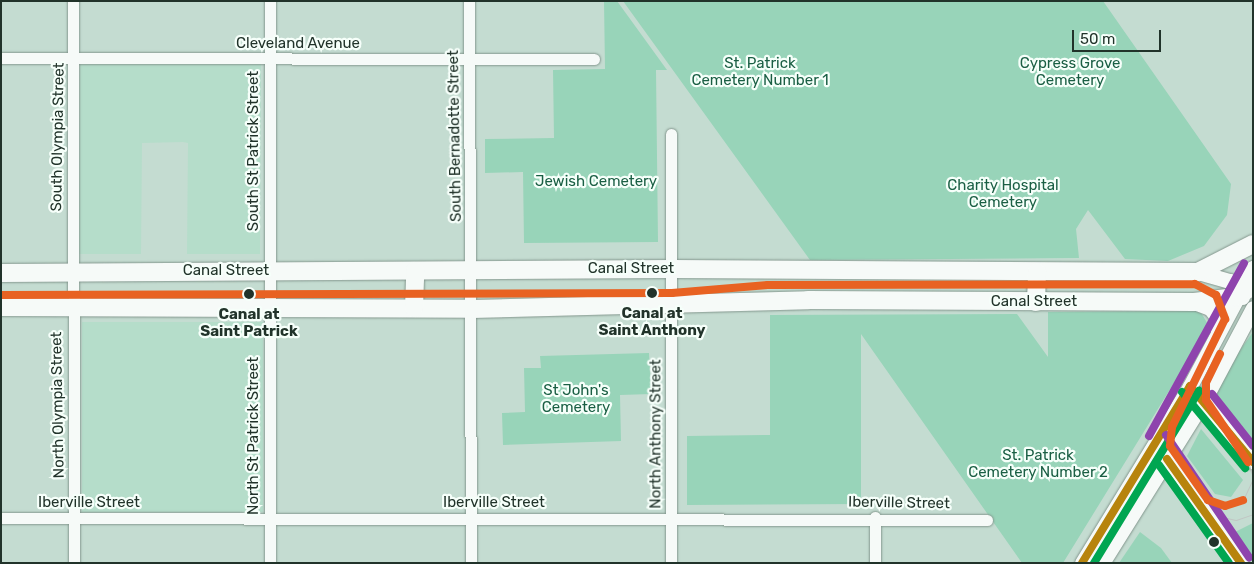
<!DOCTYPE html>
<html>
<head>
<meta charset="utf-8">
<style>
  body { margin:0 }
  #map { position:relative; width:1254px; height:564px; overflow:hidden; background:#c4dcd1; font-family:Rubik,sans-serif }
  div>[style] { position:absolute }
  .built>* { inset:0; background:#b5ddca; transform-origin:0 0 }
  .green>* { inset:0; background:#98d4b9 }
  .roads { filter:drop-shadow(0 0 1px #83968d) drop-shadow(0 0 1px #83968d) }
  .street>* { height:11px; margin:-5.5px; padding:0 5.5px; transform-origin:5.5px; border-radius:5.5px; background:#f6faf8 }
  .secondary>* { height:15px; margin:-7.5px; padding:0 7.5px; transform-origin:7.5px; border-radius:7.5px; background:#f6faf8 }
  .primary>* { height:18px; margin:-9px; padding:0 9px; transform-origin:9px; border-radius:9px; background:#f6faf8 }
  .tram>* { height:1px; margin:-0.5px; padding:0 0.5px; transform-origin:0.5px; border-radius:0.5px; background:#c0c6c3 }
  .bus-1>* { height:8px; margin:-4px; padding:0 4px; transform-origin:4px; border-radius:4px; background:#b7840d }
  .bus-2>* { height:8px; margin:-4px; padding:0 4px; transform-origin:4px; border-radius:4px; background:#00a651 }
  .bus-3>* { height:8px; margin:-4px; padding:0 4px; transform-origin:4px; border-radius:4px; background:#8e44ad }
  .tram-1>* { height:8px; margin:-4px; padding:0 4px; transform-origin:4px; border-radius:4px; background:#e86222 }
  .dots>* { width:14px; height:14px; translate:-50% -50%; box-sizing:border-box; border:2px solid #f6fffa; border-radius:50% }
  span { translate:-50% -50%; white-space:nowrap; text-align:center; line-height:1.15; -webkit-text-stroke:4.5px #f6fffa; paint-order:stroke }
  .street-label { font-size:15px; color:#21332a }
  .park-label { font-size:15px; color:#1a5f44 }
  .stop-label { font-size:15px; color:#21332a; font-weight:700 }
  .frame { position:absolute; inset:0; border:2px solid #21332a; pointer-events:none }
  .scale { position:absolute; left:1072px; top:30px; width:89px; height:22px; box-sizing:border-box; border:2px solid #21332a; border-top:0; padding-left:6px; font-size:15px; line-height:18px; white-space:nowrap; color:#21332a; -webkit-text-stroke:4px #f6fffa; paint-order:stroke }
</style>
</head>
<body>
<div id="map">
  <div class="built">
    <div style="clip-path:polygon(80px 64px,261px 64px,260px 254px,187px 254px,188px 143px,183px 142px,142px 143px,141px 254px,79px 254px)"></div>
    <div style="left:82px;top:322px;width:181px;height:190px"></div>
  </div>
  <div class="green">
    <div style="clip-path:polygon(604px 1px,617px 1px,667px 70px,656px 70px,658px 242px,524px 243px,523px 172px,485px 173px,485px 139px,554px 138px,553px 70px,605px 69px)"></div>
    <div style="clip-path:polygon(623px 1px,1103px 1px,1231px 184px,1227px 215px,1204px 246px,1168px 261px,1125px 259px,1088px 210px,1076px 229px,1079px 258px,810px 260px)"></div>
    <div style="clip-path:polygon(1200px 311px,1209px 326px,1063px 563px,1022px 563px,861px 334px,861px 504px,687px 505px,687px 436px,770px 435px,770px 315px,1017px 314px,1048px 357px,1048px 312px)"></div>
    <div style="clip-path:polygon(1253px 332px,1253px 462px,1204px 400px)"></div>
    <div style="clip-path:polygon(649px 353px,651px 394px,620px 395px,621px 441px,503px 445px,502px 413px,525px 412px,524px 368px,541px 368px,540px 356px)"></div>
    <div style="clip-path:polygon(1201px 429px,1243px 480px,1231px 497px,1215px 494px,1187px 456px)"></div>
    <div style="clip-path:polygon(1253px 523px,1253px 562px,1233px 533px)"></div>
    <div style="clip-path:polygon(1140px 532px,1161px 548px,1172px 563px,1119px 563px)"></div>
  </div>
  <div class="roads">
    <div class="street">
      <div style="left:73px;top:1px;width:562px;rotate:89.9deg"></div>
      <div style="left:270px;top:1px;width:562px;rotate:90deg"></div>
      <div style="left:469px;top:1px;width:562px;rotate:89.8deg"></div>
      <div style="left:1px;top:58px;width:593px;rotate:0.1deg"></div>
      <div style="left:875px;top:517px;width:46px;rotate:90deg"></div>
      <div style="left:1px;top:518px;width:986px;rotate:0.12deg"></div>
      <div style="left:671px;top:563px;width:429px;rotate:-90deg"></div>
    </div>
    <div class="secondary">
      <div style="left:1198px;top:272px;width:33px;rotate:16deg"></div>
      <div style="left:1230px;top:281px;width:20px;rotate:53deg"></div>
      <div style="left:1194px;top:302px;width:17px;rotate:21deg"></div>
      <div style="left:1210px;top:308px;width:11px;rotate:52deg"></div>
      <div style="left:1217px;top:317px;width:15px;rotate:86deg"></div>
      <div style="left:1198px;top:394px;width:87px;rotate:51deg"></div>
      <div style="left:1163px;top:451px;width:136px;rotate:55.1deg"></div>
      <div style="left:1082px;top:563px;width:207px;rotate:-58.6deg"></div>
      <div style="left:1190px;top:386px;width:134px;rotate:-61.9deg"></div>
      <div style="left:1102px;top:563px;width:192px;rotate:-58deg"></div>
      <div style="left:1204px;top:400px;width:104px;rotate:-62deg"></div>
    </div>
    <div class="primary">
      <div style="left:1px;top:273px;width:671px;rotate:-0.34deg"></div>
      <div style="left:672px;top:269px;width:526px;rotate:0.33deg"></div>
      <div style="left:1198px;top:272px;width:62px;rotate:-27deg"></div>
      <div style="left:1036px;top:302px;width:30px;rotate:-88deg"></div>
      <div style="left:1px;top:307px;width:471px;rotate:0.2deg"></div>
      <div style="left:472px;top:309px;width:336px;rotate:-1.5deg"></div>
      <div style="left:808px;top:300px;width:386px;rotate:0.3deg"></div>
      <div style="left:1194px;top:302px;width:42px;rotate:-6.8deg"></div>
      <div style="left:1236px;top:297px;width:20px;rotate:-33deg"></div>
      <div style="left:414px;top:308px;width:37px;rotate:-88deg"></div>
    </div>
  </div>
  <div class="tram">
    <div style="left:1248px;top:462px;width:16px;rotate:72deg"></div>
    <div style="left:1202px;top:495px;width:30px;rotate:48deg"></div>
    <div style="left:1222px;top:517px;width:14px;rotate:12deg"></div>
    <div style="left:1236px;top:520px;width:18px;rotate:-19deg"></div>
    <div style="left:1243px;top:500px;width:23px;rotate:-65deg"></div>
  </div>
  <div class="bus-1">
    <div style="left:1190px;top:386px;width:99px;rotate:50.3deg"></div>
    <div style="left:1167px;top:459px;width:128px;rotate:54.6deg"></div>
    <div style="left:1082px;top:563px;width:207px;rotate:-58.6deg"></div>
  </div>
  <div class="bus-2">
    <div style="left:1182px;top:392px;width:99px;rotate:50.3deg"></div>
    <div style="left:1159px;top:465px;width:120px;rotate:54.5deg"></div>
    <div style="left:1094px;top:563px;width:202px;rotate:-58.6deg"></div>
  </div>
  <div class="bus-3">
    <div style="left:1212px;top:394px;width:66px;rotate:51.7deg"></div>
    <div style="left:1166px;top:435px;width:148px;rotate:55.8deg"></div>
    <div style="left:1149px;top:436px;width:197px;rotate:-61.2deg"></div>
  </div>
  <div class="tram-1">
    <div style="left:1px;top:295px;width:671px;rotate:-0.17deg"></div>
    <div style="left:672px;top:293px;width:96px;rotate:-4.8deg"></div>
    <div style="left:768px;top:285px;width:427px;rotate:-0.1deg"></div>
    <div style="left:1195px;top:284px;width:24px;rotate:28deg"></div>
    <div style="left:1216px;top:295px;width:26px;rotate:69deg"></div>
    <div style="left:1225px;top:319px;width:120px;rotate:116.1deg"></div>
    <div style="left:1172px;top:427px;width:19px;rotate:96deg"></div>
    <div style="left:1170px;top:446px;width:66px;rotate:54.9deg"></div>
    <div style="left:1208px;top:500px;width:18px;rotate:19deg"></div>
    <div style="left:1225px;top:506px;width:19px;rotate:-18deg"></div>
    <div style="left:1220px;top:354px;width:32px;rotate:116deg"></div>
    <div style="left:1206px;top:383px;width:17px;rotate:90deg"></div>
    <div style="left:1206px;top:400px;width:75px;rotate:55.9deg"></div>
  </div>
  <div class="dots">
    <div style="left:652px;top:293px;background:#21332a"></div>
    <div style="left:249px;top:294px;background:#21332a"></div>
    <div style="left:1214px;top:542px;background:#21332a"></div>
  </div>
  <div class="street-label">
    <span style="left:298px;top:44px">Cleveland Avenue</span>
    <span style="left:455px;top:136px;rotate:-91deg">South Bernadotte Street</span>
    <span style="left:58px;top:137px;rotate:-89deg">South Olympia Street</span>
    <span style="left:254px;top:151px;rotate:-90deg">South St Patrick Street</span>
    <span style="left:631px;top:269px">Canal Street</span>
    <span style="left:226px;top:271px">Canal Street</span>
    <span style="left:1034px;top:302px">Canal Street</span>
    <span style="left:58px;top:405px;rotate:-91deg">North Olympia Street</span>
    <span style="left:656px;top:434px;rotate:-90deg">North Anthony Street</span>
    <span style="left:254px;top:436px;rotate:-90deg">North St Patrick Street</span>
    <span style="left:89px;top:503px">Iberville Street</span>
    <span style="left:494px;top:503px">Iberville Street</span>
    <span style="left:899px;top:503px;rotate:1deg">Iberville Street</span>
  </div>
  <div class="park-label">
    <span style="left:760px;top:72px">St. Patrick<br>Cemetery Number 1</span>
    <span style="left:1070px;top:72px">Cypress Grove<br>Cemetery</span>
    <span style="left:596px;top:182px">Jewish Cemetery</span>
    <span style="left:1003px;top:194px">Charity Hospital<br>Cemetery</span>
    <span style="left:576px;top:399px">St John's<br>Cemetery</span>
    <span style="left:1038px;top:464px">St. Patrick<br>Cemetery Number 2</span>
  </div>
  <div class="stop-label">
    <span style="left:652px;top:322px">Canal at<br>Saint Anthony</span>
    <span style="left:249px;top:323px">Canal at<br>Saint Patrick</span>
  </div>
  <div class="frame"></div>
  <div class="scale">50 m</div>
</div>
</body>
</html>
